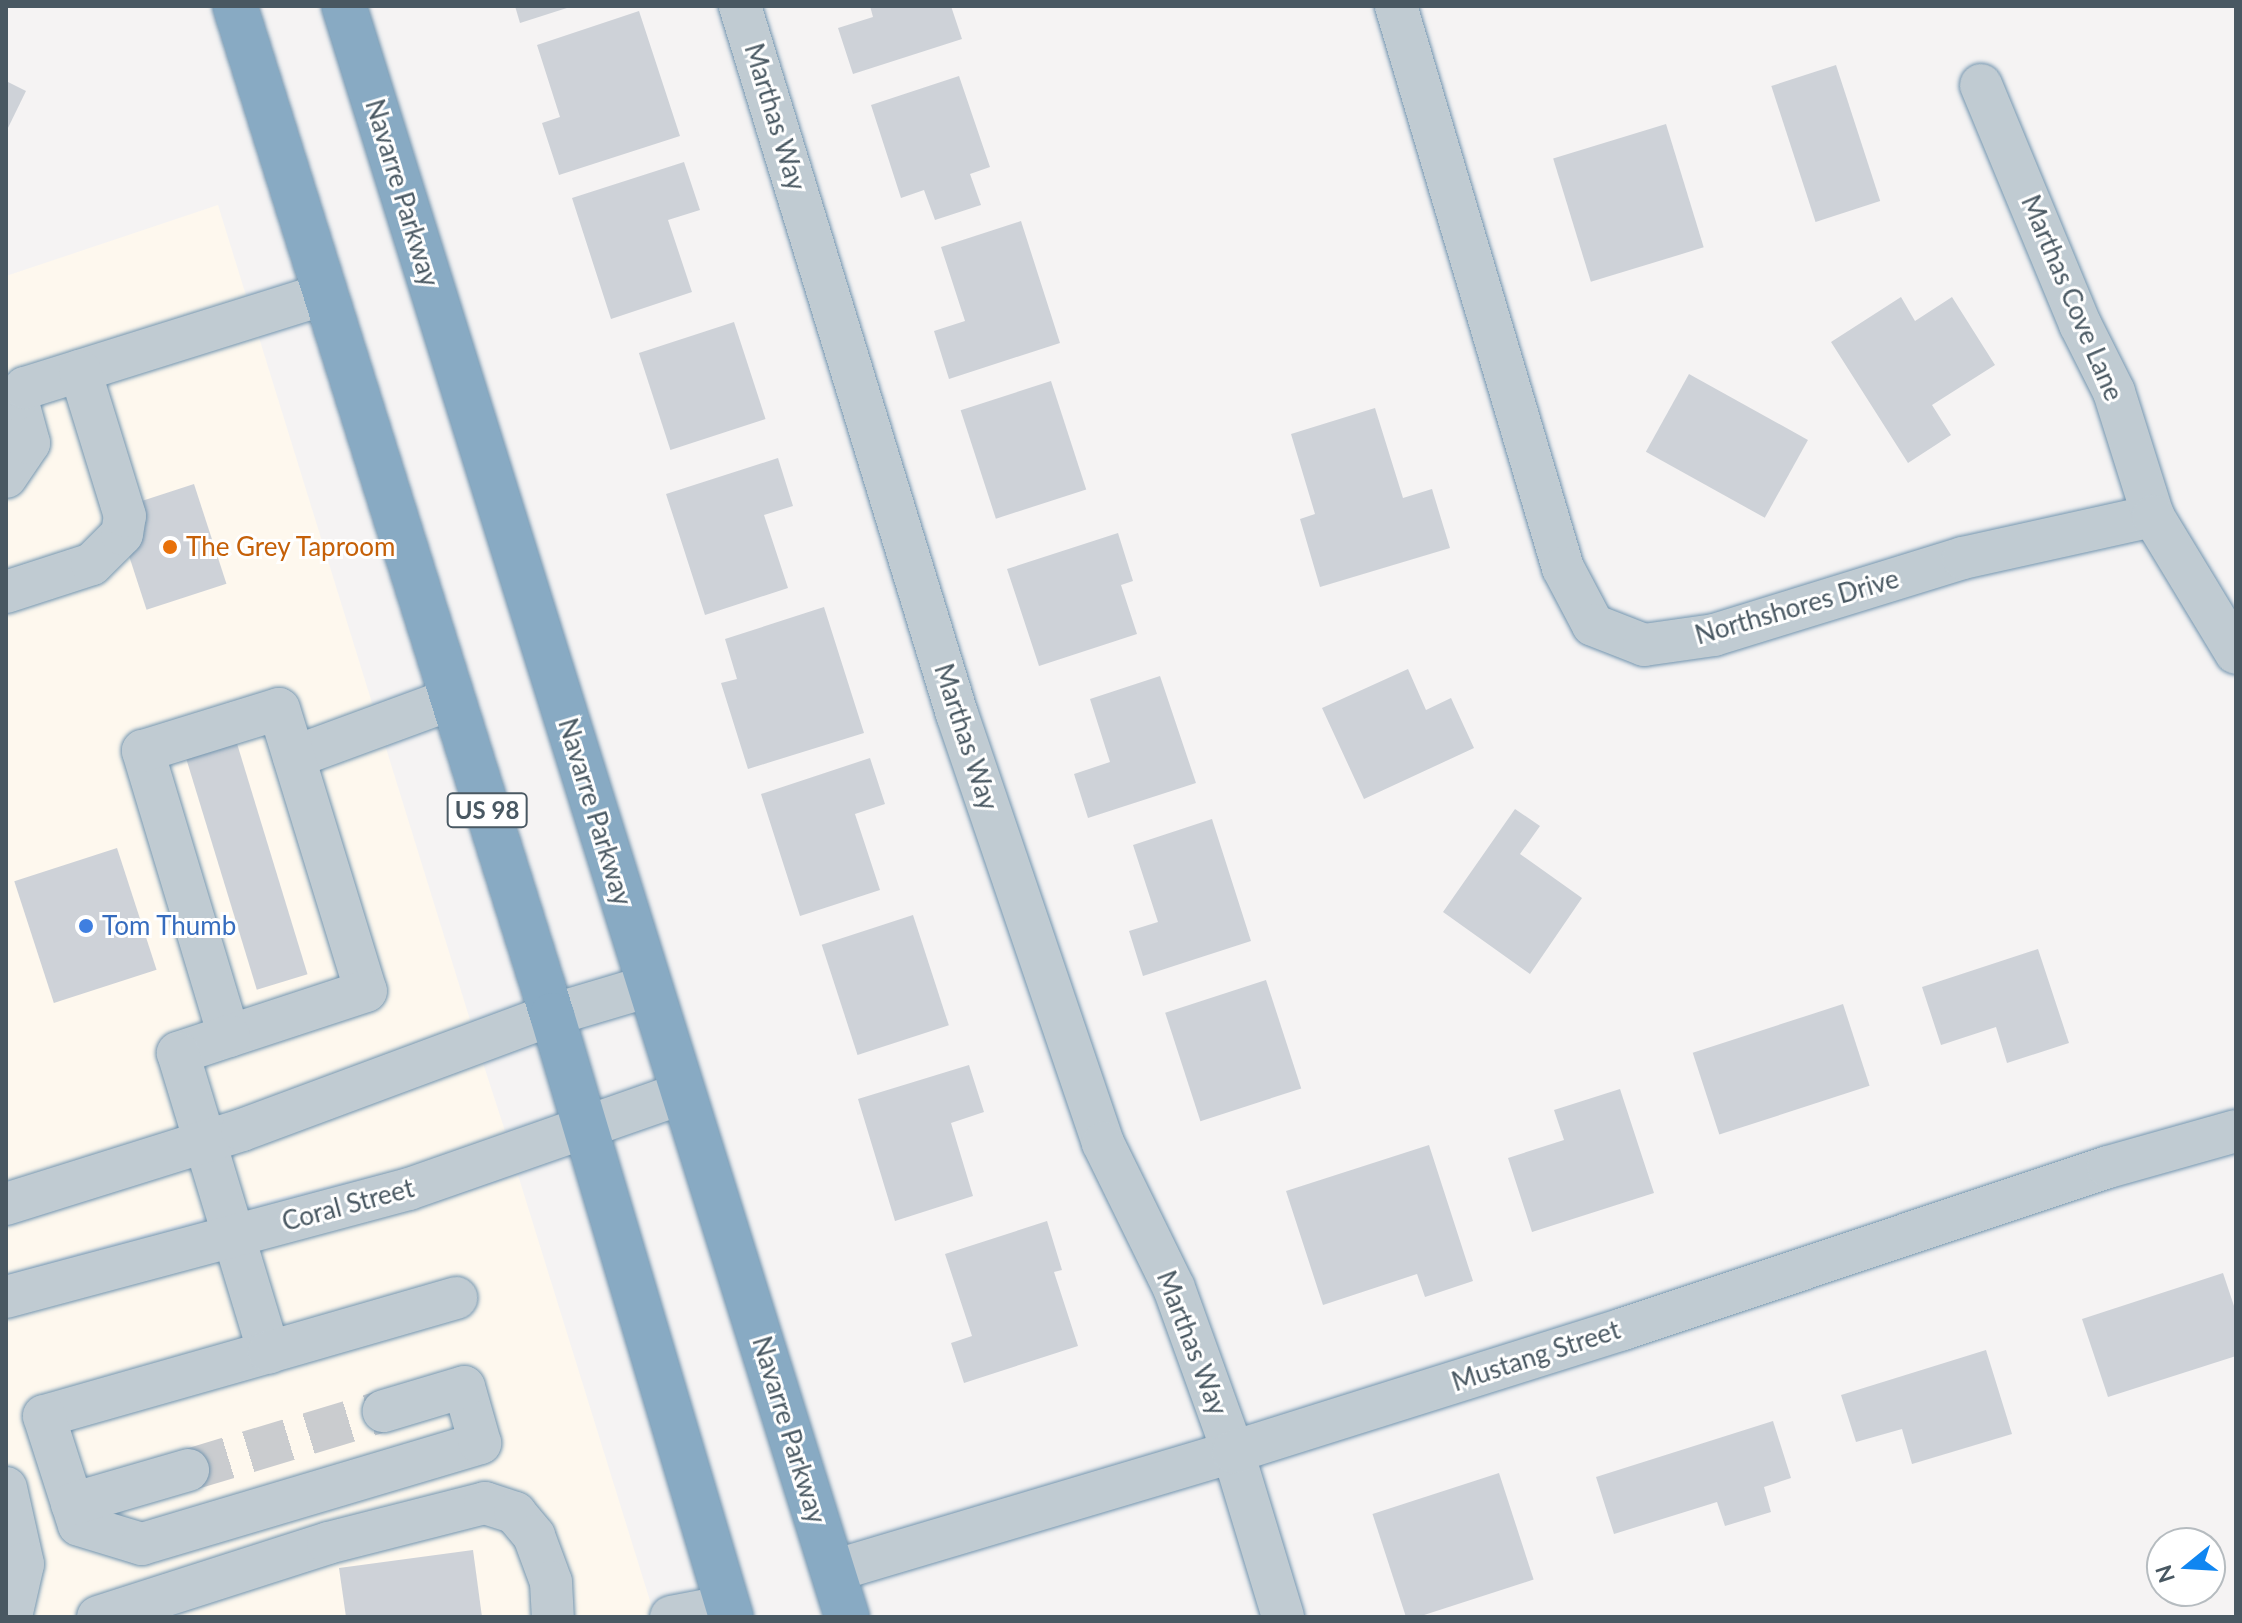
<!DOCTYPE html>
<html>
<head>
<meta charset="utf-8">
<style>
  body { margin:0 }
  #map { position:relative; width:2242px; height:1623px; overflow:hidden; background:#f5f3f3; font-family:Lato,sans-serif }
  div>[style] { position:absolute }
  .commercial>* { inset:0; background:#fef8ee }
  .building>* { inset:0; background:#ced2d8; transform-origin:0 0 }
  .minor-tunnel>* { height:42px; margin-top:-21px; transform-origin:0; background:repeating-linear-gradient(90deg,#cacccf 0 42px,transparent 0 63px) }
  .roads { filter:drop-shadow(0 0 2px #7395af) drop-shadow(0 0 2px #7395af) }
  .minor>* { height:42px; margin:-21px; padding:0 21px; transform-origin:21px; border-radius:21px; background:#c0cbd2 }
  .highway>* { height:44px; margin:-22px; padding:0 22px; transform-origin:22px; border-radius:22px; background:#88aac3 }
  .dots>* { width:22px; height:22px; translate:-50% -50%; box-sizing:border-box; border:4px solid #fff; border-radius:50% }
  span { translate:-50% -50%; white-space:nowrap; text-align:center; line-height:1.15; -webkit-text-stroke:6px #fff; paint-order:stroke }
  .shield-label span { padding:2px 6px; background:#fff; border:2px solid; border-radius:6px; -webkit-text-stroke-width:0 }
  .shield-label { font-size:24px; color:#495862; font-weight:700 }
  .street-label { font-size:26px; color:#495862 }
  .food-label { font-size:26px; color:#c56008 }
  .left { translate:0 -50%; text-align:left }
  .shop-label { font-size:26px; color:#366cbe }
  .frame { position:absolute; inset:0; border:8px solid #495862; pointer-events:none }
  .north { position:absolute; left:2146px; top:1527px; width:80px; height:80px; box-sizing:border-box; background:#fff; border:2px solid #b6bcc0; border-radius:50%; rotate:252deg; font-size:22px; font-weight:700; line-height:32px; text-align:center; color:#495862 }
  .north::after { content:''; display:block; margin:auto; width:28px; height:36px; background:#1086f1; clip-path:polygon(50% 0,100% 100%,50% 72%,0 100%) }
</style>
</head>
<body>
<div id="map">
  <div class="commercial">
    <div style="clip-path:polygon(218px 205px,471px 1023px,235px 1110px,6px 1182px,6px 276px)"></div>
    <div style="clip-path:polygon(483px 1063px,506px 1134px,404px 1169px,246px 1205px,6px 1274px,6px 1227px,248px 1150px)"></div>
    <div style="clip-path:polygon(518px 1175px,655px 1617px,6px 1617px,6px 1318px,257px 1246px,413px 1210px)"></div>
  </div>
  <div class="building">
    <div style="clip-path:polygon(515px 6px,569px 6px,570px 7px,520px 23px)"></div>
    <div style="clip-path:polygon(870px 6px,951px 6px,962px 39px,853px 74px,838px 28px,873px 17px)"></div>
    <div style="clip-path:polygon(639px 11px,680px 136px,559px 175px,542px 123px,560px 117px,537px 45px)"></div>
    <div style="left:1836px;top:65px;width:143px;height:68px;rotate:72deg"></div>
    <div style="clip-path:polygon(959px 76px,990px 167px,970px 174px,981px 205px,935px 220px,924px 190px,901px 198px,871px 105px)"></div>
    <div style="clip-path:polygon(6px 81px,26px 91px,6px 132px)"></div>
    <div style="left:1666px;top:124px;width:129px;height:118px;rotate:73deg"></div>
    <div style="clip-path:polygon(684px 162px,700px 210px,668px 220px,692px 292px,611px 319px,572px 198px)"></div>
    <div style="clip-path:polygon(1021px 221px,1060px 343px,949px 379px,934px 331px,965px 321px,941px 247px)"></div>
    <div style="clip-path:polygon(1901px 297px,1915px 321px,1952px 297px,1995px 365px,1932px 405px,1951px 435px,1908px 463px,1831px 342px)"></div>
    <div style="left:734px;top:322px;width:102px;height:100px;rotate:72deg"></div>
    <div style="left:1689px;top:374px;width:136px;height:89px;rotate:29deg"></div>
    <div style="left:1051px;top:381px;width:114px;height:95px;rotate:72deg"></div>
    <div style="clip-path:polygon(1375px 408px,1403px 498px,1432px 489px,1450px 548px,1320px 587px,1300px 519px,1315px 514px,1291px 434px)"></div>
    <div style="clip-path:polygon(778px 458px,793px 506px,764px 515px,788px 588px,705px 615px,666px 494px)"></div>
    <div style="left:194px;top:484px;width:105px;height:84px;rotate:72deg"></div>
    <div style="clip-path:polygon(1118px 533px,1133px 581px,1121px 585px,1137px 634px,1039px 666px,1007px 569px)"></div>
    <div style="clip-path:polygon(824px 607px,864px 733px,748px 769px,721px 683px,737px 679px,725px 639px)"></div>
    <div style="clip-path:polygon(1408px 669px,1426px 710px,1451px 698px,1474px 748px,1364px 799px,1322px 708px)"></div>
    <div style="clip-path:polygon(1160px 676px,1196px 783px,1088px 818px,1074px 774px,1110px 762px,1090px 699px)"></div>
    <div style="left:235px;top:737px;width:248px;height:53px;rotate:73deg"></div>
    <div style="clip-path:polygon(870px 758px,885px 804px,855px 814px,880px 890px,800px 916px,761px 794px)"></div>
    <div style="clip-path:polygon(1515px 809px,1540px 826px,1520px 854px,1582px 898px,1530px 974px,1443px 912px)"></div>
    <div style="clip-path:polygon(1212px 819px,1251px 941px,1143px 976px,1129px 931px,1158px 922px,1133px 845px)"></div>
    <div style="left:117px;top:848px;width:128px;height:108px;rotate:72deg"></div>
    <div style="left:913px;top:915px;width:116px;height:96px;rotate:72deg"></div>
    <div style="clip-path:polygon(2038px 949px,2069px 1043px,2007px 1063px,1996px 1027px,1941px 1045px,1922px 987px)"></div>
    <div style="left:1266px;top:980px;width:114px;height:106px;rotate:72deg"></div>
    <div style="left:1843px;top:1004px;width:86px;height:158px;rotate:72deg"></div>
    <div style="clip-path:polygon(969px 1065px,984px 1112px,951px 1123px,973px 1196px,895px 1221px,858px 1099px)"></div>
    <div style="clip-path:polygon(1620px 1089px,1654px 1193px,1532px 1232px,1508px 1158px,1564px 1140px,1554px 1110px)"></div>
    <div style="clip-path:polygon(1429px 1145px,1473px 1281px,1425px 1297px,1417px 1274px,1323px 1305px,1286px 1191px)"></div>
    <div style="clip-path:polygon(1047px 1221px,1062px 1270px,1054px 1272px,1078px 1346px,964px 1383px,951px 1343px,972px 1336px,945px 1254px)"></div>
    <div style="clip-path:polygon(2223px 1273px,2236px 1312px,2236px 1356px,2108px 1397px,2082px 1319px)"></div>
    <div style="clip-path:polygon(1986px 1350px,2012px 1434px,1912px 1464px,1902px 1429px,1856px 1442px,1841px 1395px)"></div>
    <div style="clip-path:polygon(1773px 1421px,1791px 1478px,1764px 1487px,1771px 1512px,1725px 1526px,1717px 1502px,1614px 1534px,1596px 1477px)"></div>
    <div style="left:1499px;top:1473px;width:112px;height:133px;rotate:72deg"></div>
    <div style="clip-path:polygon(473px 1550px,482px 1617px,346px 1617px,339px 1568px)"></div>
  </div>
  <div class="minor-tunnel">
    <div style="left:188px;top:1470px;width:205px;rotate:-16.8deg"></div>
  </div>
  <div class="roads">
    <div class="minor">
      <div style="left:740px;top:6px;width:741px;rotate:72.96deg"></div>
      <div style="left:957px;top:714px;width:453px;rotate:71.2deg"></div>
      <div style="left:1103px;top:1143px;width:161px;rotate:63.9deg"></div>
      <div style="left:1174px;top:1288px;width:174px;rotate:70.2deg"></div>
      <div style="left:1233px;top:1452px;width:172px;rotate:73.1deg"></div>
      <div style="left:1396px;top:6px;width:586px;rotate:73.45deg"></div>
      <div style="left:1563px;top:568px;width:64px;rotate:62.2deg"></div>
      <div style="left:1593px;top:625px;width:55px;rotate:21.4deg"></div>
      <div style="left:1644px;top:645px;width:71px;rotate:-8.1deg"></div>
      <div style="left:1714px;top:635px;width:261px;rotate:-17.2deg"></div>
      <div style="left:1963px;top:558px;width:195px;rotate:-12.5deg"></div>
      <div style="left:1981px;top:85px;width:259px;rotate:67.5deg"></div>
      <div style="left:2080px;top:324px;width:76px;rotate:63.4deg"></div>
      <div style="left:2114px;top:392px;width:130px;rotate:72.5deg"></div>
      <div style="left:2153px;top:516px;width:160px;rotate:58.8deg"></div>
      <div style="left:6px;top:477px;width:41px;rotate:-55.9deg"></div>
      <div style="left:29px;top:443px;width:46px;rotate:-105.3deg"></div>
      <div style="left:17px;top:399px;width:14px;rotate:-54deg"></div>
      <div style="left:25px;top:388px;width:314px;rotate:-17.4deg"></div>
      <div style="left:6px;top:592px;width:90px;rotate:-18deg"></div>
      <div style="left:92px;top:564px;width:42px;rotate:-45deg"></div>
      <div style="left:122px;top:534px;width:18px;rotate:-81deg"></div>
      <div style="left:125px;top:516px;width:152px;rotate:-107.2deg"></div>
      <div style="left:294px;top:757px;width:168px;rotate:-20.2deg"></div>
      <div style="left:229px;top:1036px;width:298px;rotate:-106.8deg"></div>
      <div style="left:143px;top:751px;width:142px;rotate:-17.2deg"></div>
      <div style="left:279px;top:709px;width:295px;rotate:72.9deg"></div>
      <div style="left:366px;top:991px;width:144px;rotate:161.8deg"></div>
      <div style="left:229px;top:1036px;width:54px;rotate:161.6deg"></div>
      <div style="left:178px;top:1053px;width:313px;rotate:73.1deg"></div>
      <div style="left:269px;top:1352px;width:234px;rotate:164.1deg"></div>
      <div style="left:44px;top:1416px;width:114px;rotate:72.2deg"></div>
      <div style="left:79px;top:1525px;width:66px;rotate:16.8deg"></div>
      <div style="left:142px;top:1544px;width:353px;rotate:-16.6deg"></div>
      <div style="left:480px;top:1443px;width:58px;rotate:-105.9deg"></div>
      <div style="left:464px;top:1387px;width:84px;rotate:163.3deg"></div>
      <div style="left:6px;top:1204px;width:247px;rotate:-17.4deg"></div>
      <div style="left:242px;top:1130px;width:331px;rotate:-20.4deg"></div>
      <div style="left:552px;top:1015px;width:101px;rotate:-16.6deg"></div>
      <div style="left:6px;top:1297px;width:417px;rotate:-15deg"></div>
      <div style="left:409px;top:1189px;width:290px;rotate:-19.3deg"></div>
      <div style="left:269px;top:1352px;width:195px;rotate:-16.1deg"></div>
      <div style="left:6px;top:1488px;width:78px;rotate:77.4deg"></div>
      <div style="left:23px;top:1564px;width:54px;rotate:102.8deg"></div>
      <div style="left:72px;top:1504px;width:121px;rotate:-16.3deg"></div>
      <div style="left:833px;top:1571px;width:417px;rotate:-16.6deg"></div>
      <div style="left:1233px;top:1452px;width:409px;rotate:-17.5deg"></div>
      <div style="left:1623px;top:1329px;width:511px;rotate:-18.47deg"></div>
      <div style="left:2108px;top:1167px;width:133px;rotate:-15.7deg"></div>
      <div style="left:98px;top:1617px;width:242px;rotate:-17.8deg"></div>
      <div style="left:328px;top:1543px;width:162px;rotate:-14.3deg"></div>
      <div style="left:485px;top:1503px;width:32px;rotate:18deg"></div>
      <div style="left:515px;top:1513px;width:30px;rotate:50deg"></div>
      <div style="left:534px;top:1536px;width:49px;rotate:69.7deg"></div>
      <div style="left:551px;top:1582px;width:35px;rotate:87deg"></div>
      <div style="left:671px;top:1617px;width:58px;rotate:-10.9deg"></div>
    </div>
    <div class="highway">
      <div style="left:235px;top:6px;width:1058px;rotate:72.56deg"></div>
      <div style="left:552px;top:1015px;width:628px;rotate:73.44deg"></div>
      <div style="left:344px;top:6px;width:1688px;rotate:72.66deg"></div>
    </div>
  </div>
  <div class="dots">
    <div style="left:170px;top:547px;background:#e8710a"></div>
    <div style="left:86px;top:926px;background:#3f7fe0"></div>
  </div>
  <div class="shield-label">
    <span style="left:487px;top:810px">US 98</span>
  </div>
  <div class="street-label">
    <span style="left:775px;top:117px;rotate:73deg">Marthas Way</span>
    <span style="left:402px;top:193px;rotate:73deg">Navarre Parkway</span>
    <span style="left:2072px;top:298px;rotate:67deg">Marthas Cove Lane</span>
    <span style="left:1797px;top:607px;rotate:-16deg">Northshores Drive</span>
    <span style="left:966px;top:737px;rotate:72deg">Marthas Way</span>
    <span style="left:595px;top:812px;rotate:73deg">Navarre Parkway</span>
    <span style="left:348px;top:1205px;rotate:-15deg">Coral Street</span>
    <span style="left:1192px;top:1343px;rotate:69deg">Marthas Way</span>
    <span style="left:1536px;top:1356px;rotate:-18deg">Mustang Street</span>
    <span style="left:789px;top:1430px;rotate:73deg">Navarre Parkway</span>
  </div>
  <div class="food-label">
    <span class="left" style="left:186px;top:547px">The Grey Taproom</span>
  </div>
  <div class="shop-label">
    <span class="left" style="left:102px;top:926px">Tom Thumb</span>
  </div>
  <div class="frame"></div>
  <div class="north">N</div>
</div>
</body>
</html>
